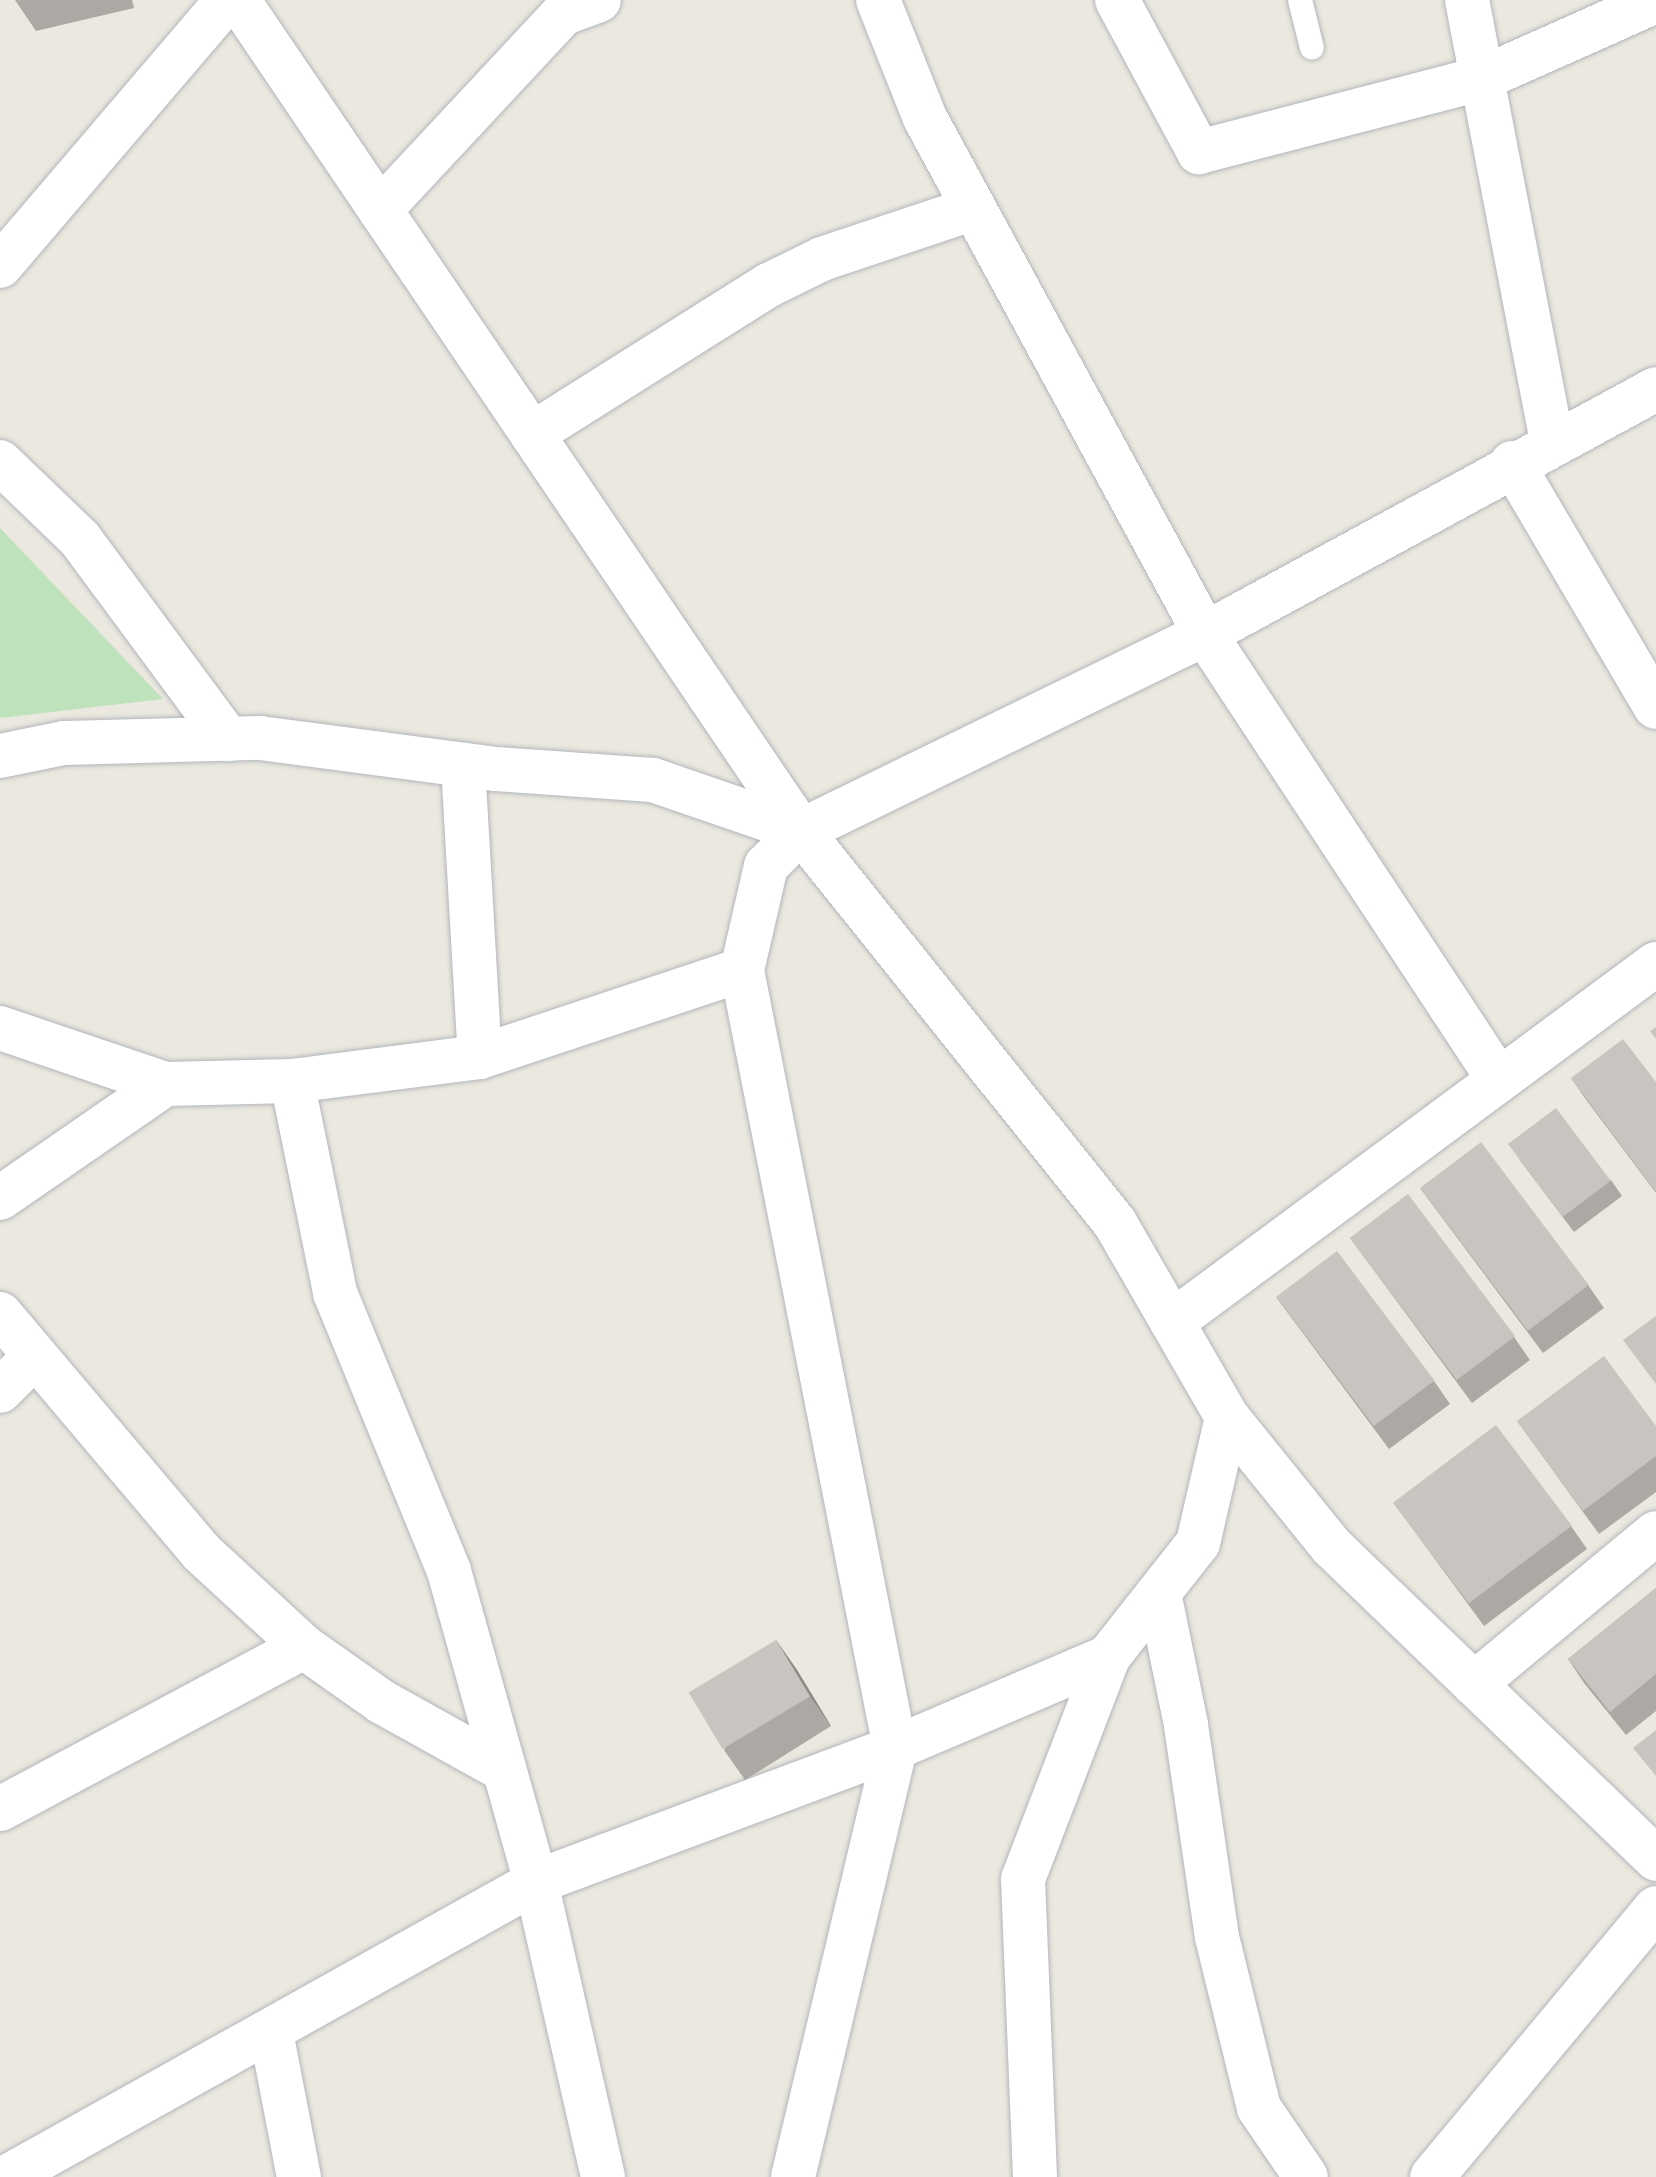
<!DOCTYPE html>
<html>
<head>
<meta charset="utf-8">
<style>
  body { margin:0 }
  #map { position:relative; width:1656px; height:2177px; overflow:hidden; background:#ebe8df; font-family:Figtree,sans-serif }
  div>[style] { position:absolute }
  .green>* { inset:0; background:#bee2bc }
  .roads { filter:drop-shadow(0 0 2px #b2b6ba) drop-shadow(0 0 2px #b2b6ba) }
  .lane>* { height:24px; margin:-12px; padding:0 12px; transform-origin:12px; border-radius:12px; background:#fff }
  .street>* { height:44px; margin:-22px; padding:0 22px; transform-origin:22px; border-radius:22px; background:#fff }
  .secondary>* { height:44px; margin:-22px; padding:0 22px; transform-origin:22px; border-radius:22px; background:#fff }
  .wall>* { inset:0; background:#aca9a4 }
  .shaded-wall>* { inset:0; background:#8c8986 }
  .building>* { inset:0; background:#c8c4bf; transform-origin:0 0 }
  span { translate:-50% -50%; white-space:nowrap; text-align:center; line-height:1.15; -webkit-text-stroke:7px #fff; paint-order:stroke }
</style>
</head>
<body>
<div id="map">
  <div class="green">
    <div style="clip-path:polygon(0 528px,163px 699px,0 718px)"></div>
  </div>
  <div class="roads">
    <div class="lane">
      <div style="left:1300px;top:0;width:49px;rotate:76deg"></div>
    </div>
    <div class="street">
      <div style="left:238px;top:0;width:1004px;rotate:55.88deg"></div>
      <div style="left:801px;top:831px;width:502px;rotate:51.3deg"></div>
      <div style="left:1115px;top:1223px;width:224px;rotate:60deg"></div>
      <div style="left:1227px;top:1417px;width:166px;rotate:51.1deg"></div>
      <div style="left:1331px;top:1546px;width:451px;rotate:43.9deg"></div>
      <div style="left:878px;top:0;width:127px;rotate:68.3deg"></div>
      <div style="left:925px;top:118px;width:587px;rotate:61.51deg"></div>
      <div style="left:1205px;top:634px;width:534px;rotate:56.61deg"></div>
      <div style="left:1117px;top:0;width:173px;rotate:61.7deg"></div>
      <div style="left:1199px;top:152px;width:293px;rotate:-14.6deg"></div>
      <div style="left:1483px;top:78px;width:189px;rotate:-24deg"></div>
      <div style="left:1467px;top:0;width:451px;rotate:79.1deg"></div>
      <div style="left:380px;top:210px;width:270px;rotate:-47deg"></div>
      <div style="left:564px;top:13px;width:37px;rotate:-20deg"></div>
      <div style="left:532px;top:434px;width:280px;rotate:-32.2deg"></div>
      <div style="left:769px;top:285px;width:59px;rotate:-26.1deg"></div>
      <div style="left:822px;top:259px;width:160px;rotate:-18.5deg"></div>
      <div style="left:0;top:462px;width:111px;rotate:43.9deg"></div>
      <div style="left:80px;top:539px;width:249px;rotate:53.5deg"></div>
      <div style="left:1512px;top:463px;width:283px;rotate:59.5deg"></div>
      <div style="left:0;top:756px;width:65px;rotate:-11.5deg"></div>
      <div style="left:64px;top:743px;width:196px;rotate:-1.5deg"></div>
      <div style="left:260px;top:738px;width:238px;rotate:7.5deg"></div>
      <div style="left:496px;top:769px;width:157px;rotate:4deg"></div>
      <div style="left:653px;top:780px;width:157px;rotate:19deg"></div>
      <div style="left:463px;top:765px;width:292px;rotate:86.7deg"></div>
      <div style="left:0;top:1028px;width:174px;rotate:18.7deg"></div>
      <div style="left:292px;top:1081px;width:216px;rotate:78.5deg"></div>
      <div style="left:335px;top:1293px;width:300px;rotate:67.7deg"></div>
      <div style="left:449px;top:1571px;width:323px;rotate:74.4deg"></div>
      <div style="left:536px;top:1882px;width:303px;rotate:77.2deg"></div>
      <div style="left:0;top:1198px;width:201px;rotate:-34.6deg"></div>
      <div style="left:165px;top:1084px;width:127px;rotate:-1.4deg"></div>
      <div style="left:292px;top:1081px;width:190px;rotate:-7.3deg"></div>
      <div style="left:480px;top:1057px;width:276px;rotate:-18.4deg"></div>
      <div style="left:0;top:1314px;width:312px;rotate:49.8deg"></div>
      <div style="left:201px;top:1552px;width:140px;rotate:42.7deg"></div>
      <div style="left:304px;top:1647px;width:95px;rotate:35.2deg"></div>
      <div style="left:382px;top:1702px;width:140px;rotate:29.1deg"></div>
      <div style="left:1172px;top:1322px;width:602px;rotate:-36.49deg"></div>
      <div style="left:0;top:1391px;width:45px;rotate:-45deg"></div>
      <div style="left:1159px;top:1593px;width:135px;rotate:78.4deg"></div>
      <div style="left:1186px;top:1725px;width:214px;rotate:81.7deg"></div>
      <div style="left:1217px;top:1937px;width:176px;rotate:76.2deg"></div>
      <div style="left:1259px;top:2108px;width:83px;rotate:55.7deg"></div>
      <div style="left:1474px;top:1684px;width:236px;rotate:-39.7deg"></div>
      <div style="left:0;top:1809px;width:344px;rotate:-28.1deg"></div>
      <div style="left:271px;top:2032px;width:148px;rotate:79.1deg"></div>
      <div style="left:7px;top:2177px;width:606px;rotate:-29.15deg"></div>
      <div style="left:536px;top:1882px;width:383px;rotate:-20.5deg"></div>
      <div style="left:895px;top:1748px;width:232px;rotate:-23.1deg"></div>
      <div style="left:1108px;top:1657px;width:145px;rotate:-51.7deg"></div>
      <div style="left:1198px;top:1543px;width:129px;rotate:-77deg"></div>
      <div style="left:793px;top:2177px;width:441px;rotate:-76.6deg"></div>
      <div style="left:895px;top:1748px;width:793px;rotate:-101.13deg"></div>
      <div style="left:742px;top:970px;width:107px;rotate:-77deg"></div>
      <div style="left:766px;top:866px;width:49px;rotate:-45deg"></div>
      <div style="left:801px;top:831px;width:449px;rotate:-26deg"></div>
      <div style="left:1205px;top:634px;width:513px;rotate:-28.51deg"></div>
      <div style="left:1035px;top:2177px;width:298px;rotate:-92.3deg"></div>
      <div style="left:1023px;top:1879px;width:238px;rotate:-69deg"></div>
      <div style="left:1432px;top:2177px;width:350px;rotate:-50.2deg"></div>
    </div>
    <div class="secondary">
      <div style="left:0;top:266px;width:350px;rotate:-49.5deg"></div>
    </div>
  </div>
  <div class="wall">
    <div style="clip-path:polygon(15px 0,132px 0,134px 8px,36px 31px)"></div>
    <div style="clip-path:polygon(1571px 1078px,1656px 1082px,1656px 1193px,1587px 1101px)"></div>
    <div style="clip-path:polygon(1519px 1159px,1611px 1180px,1622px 1196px,1574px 1232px)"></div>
    <div style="clip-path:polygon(1420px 1188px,1588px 1285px,1604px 1308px,1543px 1353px)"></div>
    <div style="clip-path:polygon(1350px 1238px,1514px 1337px,1530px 1360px,1472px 1403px)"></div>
    <div style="clip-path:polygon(1276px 1297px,1434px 1381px,1450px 1404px,1389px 1449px)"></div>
    <div style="clip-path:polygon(1517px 1421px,1656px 1426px,1656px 1492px,1599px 1534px)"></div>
    <div style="clip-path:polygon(1393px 1502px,1571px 1526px,1587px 1549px,1484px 1626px)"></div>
    <div style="clip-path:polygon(1656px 1588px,1656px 1711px,1626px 1735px,1584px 1683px,1568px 1659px)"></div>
    <div style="clip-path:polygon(776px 1640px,797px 1670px,831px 1726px,745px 1780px,724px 1750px)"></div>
  </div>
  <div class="shaded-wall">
    <div style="clip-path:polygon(776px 1640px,797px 1670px,831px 1726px,810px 1696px)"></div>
  </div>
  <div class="building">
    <div style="clip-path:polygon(1656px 1027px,1656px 1039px,1650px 1031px)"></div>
    <div style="clip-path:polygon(1623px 1039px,1656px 1082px,1656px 1192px,1571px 1078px)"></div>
    <div style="left:1556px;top:1108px;width:91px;height:60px;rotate:53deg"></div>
    <div style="left:1481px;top:1142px;width:179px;height:76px;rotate:53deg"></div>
    <div style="left:1408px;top:1194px;width:178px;height:73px;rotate:53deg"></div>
    <div style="left:1337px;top:1251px;width:162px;height:76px;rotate:53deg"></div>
    <div style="clip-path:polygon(1656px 1316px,1656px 1384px,1623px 1340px)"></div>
    <div style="clip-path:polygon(1604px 1356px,1656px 1426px,1656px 1456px,1583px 1511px,1517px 1421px)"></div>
    <div style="left:1496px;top:1425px;width:126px;height:129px;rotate:53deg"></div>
    <div style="clip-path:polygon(1656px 1588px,1656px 1674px,1610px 1712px,1568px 1659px)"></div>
    <div style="left:776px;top:1640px;width:66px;height:102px;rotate:59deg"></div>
    <div style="clip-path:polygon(1656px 1730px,1656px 1776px,1633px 1748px)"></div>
  </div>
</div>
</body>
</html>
